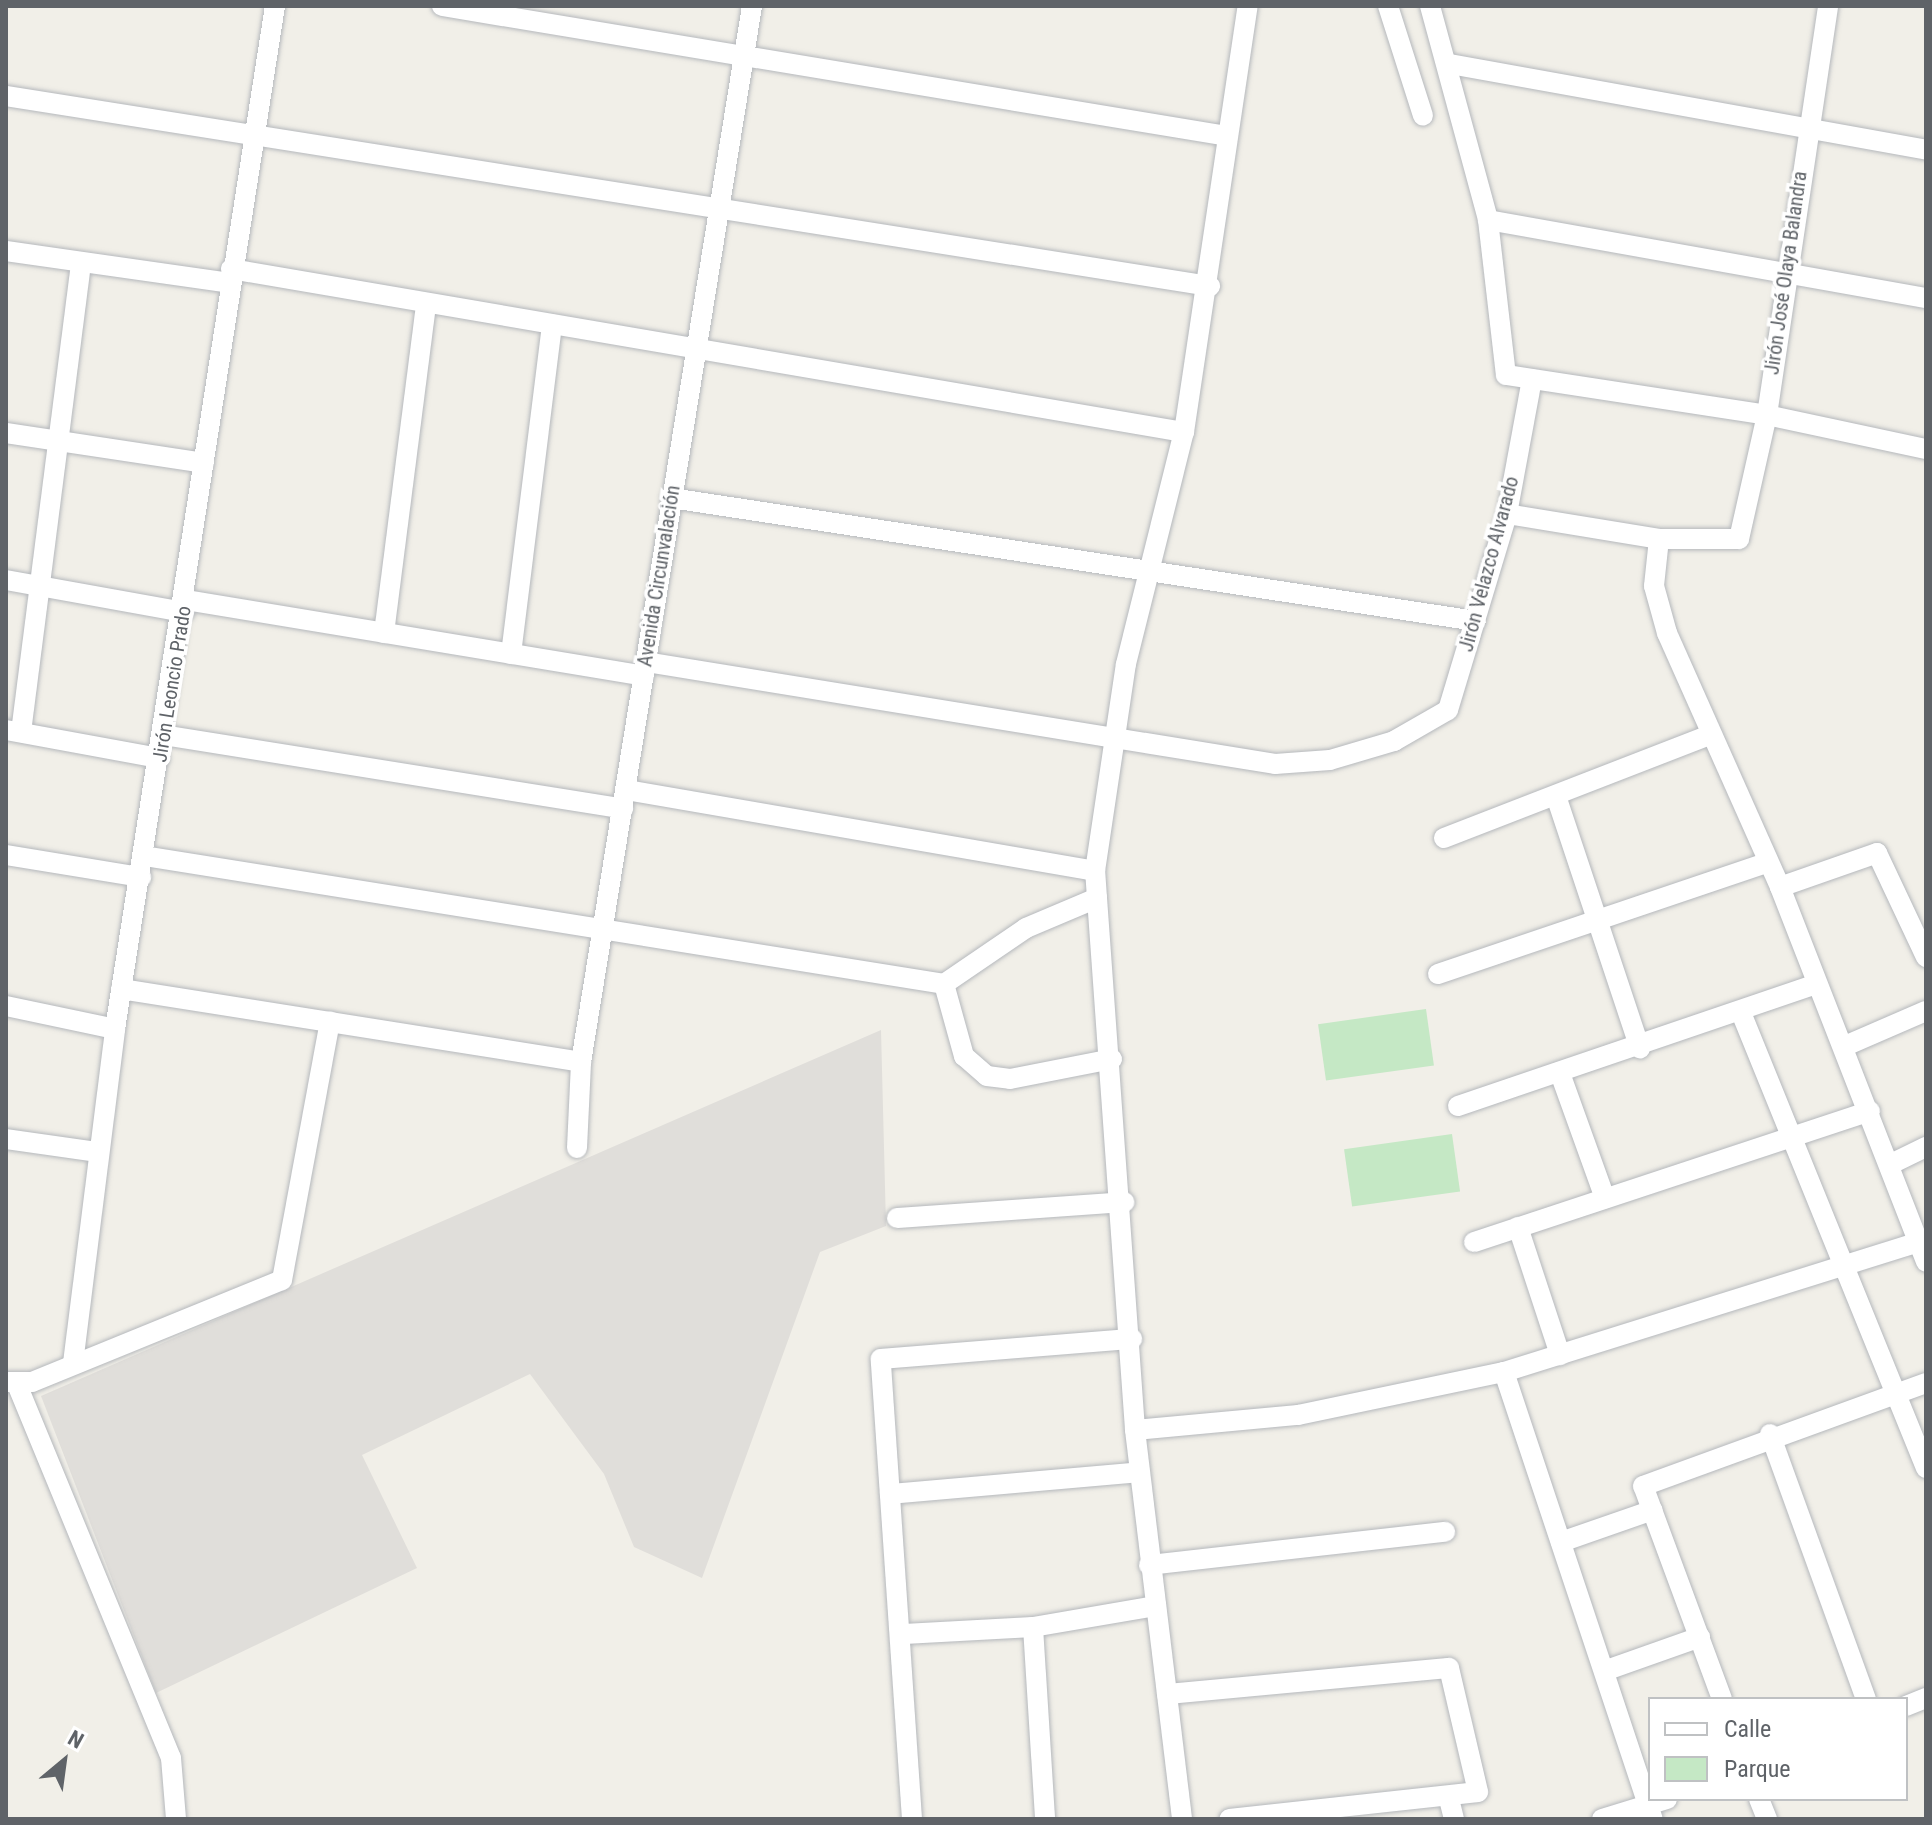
<!DOCTYPE html>
<html>
<head>
<meta charset="utf-8">
<style>
  body { margin:0 }
  #map { position:relative; width:1932px; height:1825px; overflow:hidden; background:#f1efe8; font-family:"Roboto Condensed",sans-serif }
  div>[style] { position:absolute }
  .industrial>* { inset:0; background:#e0deda }
  .green>* { inset:0; background:#c5e8c5; transform-origin:0 0 }
  .roads { filter:drop-shadow(0 0 2px #b5b8bc) drop-shadow(0 0 2px #b5b8bc) }
  .minor>* { height:20px; margin:-10px; padding:0 10px; transform-origin:10px; border-radius:10px; background:#fff }
  span { translate:-50% -50%; white-space:nowrap; text-align:center; line-height:1.15; -webkit-text-stroke:7px #fff; paint-order:stroke }
  .street-label { font-size:20px; color:#5f6368 }
  .frame { position:absolute; inset:0; border:8px solid #5f6368; pointer-events:none }
  .legend { position:absolute; left:1648px; top:1697px; width:260px; height:104px; box-sizing:border-box; background:#fff; border:2px solid #bfc1c3; margin:0; padding:10px 14px; list-style:none; font-size:24px; color:#5f6368 }
  .legend li { display:flex; align-items:center; gap:16px; height:40px }
  .legend b { width:40px; border:2px solid #bfc1c3 }
  .north { position:absolute; left:24px; top:1721px; width:80px; height:80px; -webkit-text-stroke:6px #fff; paint-order:stroke; rotate:29deg; font-size:22px; font-weight:700; line-height:32px; text-align:center; color:#5f6368 }
  .north::after { content:''; display:block; margin:auto; width:28px; height:36px; background:#5f6368; clip-path:polygon(50% 0,100% 100%,50% 72%,0 100%) }
</style>
</head>
<body>
<div id="map">
  <div class="industrial">
    <div style="clip-path:polygon(881px 1030px,886px 1226px,820px 1252px,702px 1578px,634px 1547px,604px 1474px,530px 1374px,362px 1455px,417px 1568px,156px 1693px,41px 1396px)"></div>
  </div>
  <div class="green">
    <div style="left:1426px;top:1009px;width:57px;height:109px;rotate:82deg"></div>
    <div style="left:1452px;top:1134px;width:58px;height:109px;rotate:82deg"></div>
  </div>
  <div class="roads">
    <div class="minor">
      <div style="left:442px;top:6px;width:796px;rotate:9.4deg"></div>
      <div style="left:1388px;top:6px;width:115px;rotate:72.3deg"></div>
      <div style="left:1430px;top:6px;width:222px;rotate:74.8deg"></div>
      <div style="left:1488px;top:220px;width:156px;rotate:83.4deg"></div>
      <div style="left:1506px;top:375px;width:264px;rotate:8.7deg"></div>
      <div style="left:1767px;top:415px;width:163px;rotate:12.1deg"></div>
      <div style="left:1450px;top:64px;width:484px;rotate:10.2deg"></div>
      <div style="left:6px;top:96px;width:1219px;rotate:8.97deg"></div>
      <div style="left:1488px;top:220px;width:445px;rotate:10.1deg"></div>
      <div style="left:6px;top:251px;width:226px;rotate:8.1deg"></div>
      <div style="left:231px;top:269px;width:967px;rotate:9.71deg"></div>
      <div style="left:6px;top:433px;width:200px;rotate:8.6deg"></div>
      <div style="left:671px;top:498px;width:814px;rotate:8.69deg"></div>
      <div style="left:1507px;top:514px;width:154px;rotate:9.3deg"></div>
      <div style="left:1659px;top:539px;width:80px"></div>
      <div style="left:1739px;top:539px;width:127px;rotate:-77.3deg"></div>
      <div style="left:1767px;top:415px;width:414px;rotate:-81.5deg"></div>
      <div style="left:1659px;top:539px;width:47px;rotate:96.1deg"></div>
      <div style="left:1654px;top:586px;width:49px;rotate:74.5deg"></div>
      <div style="left:1667px;top:633px;width:278px;rotate:66deg"></div>
      <div style="left:1780px;top:887px;width:402px;rotate:68.7deg"></div>
      <div style="left:6px;top:580px;width:181px;rotate:10.2deg"></div>
      <div style="left:186px;top:600px;width:464px;rotate:9.4deg"></div>
      <div style="left:384px;top:633px;width:331px;rotate:-82.7deg"></div>
      <div style="left:511px;top:654px;width:332px;rotate:-82.9deg"></div>
      <div style="left:646px;top:662px;width:637px;rotate:9.21deg"></div>
      <div style="left:1275px;top:764px;width:55px;rotate:-4.2deg"></div>
      <div style="left:1330px;top:760px;width:67px;rotate:-16.5deg"></div>
      <div style="left:1394px;top:741px;width:62px;rotate:-29.9deg"></div>
      <div style="left:1448px;top:710px;width:205px;rotate:-73.2deg"></div>
      <div style="left:1507px;top:514px;width:137px;rotate:-79.5deg"></div>
      <div style="left:6px;top:730px;width:156px;rotate:10.4deg"></div>
      <div style="left:21px;top:732px;width:471px;rotate:-82.7deg"></div>
      <div style="left:163px;top:735px;width:466px;rotate:9.1deg"></div>
      <div style="left:627px;top:790px;width:475px;rotate:9.8deg"></div>
      <div style="left:1556px;top:796px;width:266px;rotate:71.6deg"></div>
      <div style="left:1444px;top:838px;width:287px;rotate:-21.2deg"></div>
      <div style="left:6px;top:855px;width:137px;rotate:9.3deg"></div>
      <div style="left:144px;top:856px;width:810px;rotate:9.09deg"></div>
      <div style="left:944px;top:984px;width:99px;rotate:-34.3deg"></div>
      <div style="left:1026px;top:928px;width:77px;rotate:-22.9deg"></div>
      <div style="left:1097px;top:898px;width:27px;rotate:-94deg"></div>
      <div style="left:1095px;top:871px;width:209px;rotate:-81.5deg"></div>
      <div style="left:1126px;top:664px;width:239px;rotate:-76deg"></div>
      <div style="left:1184px;top:432px;width:431px;rotate:-81.5deg"></div>
      <div style="left:1780px;top:887px;width:103px;rotate:-19.3deg"></div>
      <div style="left:1877px;top:853px;width:115px;rotate:64.8deg"></div>
      <div style="left:1097px;top:898px;width:533px;rotate:85.91deg"></div>
      <div style="left:1135px;top:1430px;width:392px;rotate:83.1deg"></div>
      <div style="left:1438px;top:974px;width:348px;rotate:-18.7deg"></div>
      <div style="left:944px;top:984px;width:75px;rotate:74.5deg"></div>
      <div style="left:964px;top:1056px;width:30px;rotate:41deg"></div>
      <div style="left:987px;top:1076px;width:23px;rotate:7deg"></div>
      <div style="left:1010px;top:1079px;width:104px;rotate:-11.1deg"></div>
      <div style="left:121px;top:989px;width:466px;rotate:9deg"></div>
      <div style="left:6px;top:1006px;width:111px;rotate:11.9deg"></div>
      <div style="left:1742px;top:1015px;width:489px;rotate:67.9deg"></div>
      <div style="left:1845px;top:1046px;width:88px;rotate:-23.4deg"></div>
      <div style="left:1561px;top:1076px;width:130px;rotate:70.2deg"></div>
      <div style="left:1458px;top:1106px;width:379px;rotate:-18.8deg"></div>
      <div style="left:6px;top:1139px;width:92px;rotate:8.1deg"></div>
      <div style="left:577px;top:1148px;width:86px;rotate:-87.3deg"></div>
      <div style="left:581px;top:1062px;width:1070px;rotate:-80.8deg"></div>
      <div style="left:1893px;top:1163px;width:37px;rotate:-26deg"></div>
      <div style="left:897px;top:1218px;width:228px;rotate:-4deg"></div>
      <div style="left:1518px;top:1227px;width:135px;rotate:71.8deg"></div>
      <div style="left:1474px;top:1242px;width:417px;rotate:-18.3deg"></div>
      <div style="left:73px;top:1363px;width:337px;rotate:-82.8deg"></div>
      <div style="left:115px;top:1029px;width:1035px;rotate:-81.11deg"></div>
      <div style="left:1504px;top:1372px;width:471px;rotate:71.6deg"></div>
      <div style="left:6px;top:1382px;width:26px"></div>
      <div style="left:32px;top:1382px;width:270px;rotate:-22.2deg"></div>
      <div style="left:282px;top:1280px;width:263px;rotate:-79.5deg"></div>
      <div style="left:16px;top:1382px;width:407px;rotate:67.6deg"></div>
      <div style="left:171px;top:1758px;width:61px;rotate:85.3deg"></div>
      <div style="left:1135px;top:1430px;width:164px;rotate:-5.3deg"></div>
      <div style="left:1298px;top:1415px;width:210px;rotate:-11.8deg"></div>
      <div style="left:1504px;top:1372px;width:434px;rotate:-17.4deg"></div>
      <div style="left:1770px;top:1434px;width:282px;rotate:70.1deg"></div>
      <div style="left:890px;top:1494px;width:250px;rotate:-5deg"></div>
      <div style="left:1561px;top:1542px;width:97px;rotate:-19.2deg"></div>
      <div style="left:1149px;top:1565px;width:298px;rotate:-6.4deg"></div>
      <div style="left:1033px;top:1627px;width:192px;rotate:86.4deg"></div>
      <div style="left:904px;top:1634px;width:129px;rotate:-3.1deg"></div>
      <div style="left:1033px;top:1627px;width:125px;rotate:-9.7deg"></div>
      <div style="left:1604px;top:1671px;width:102px;rotate:-19.5deg"></div>
      <div style="left:1167px;top:1694px;width:283px;rotate:-5.3deg"></div>
      <div style="left:1449px;top:1668px;width:127px;rotate:76.8deg"></div>
      <div style="left:1478px;top:1792px;width:250px;rotate:173.8deg"></div>
      <div style="left:1722px;top:1699px;width:227px;rotate:-110.3deg"></div>
      <div style="left:1643px;top:1486px;width:301px;rotate:-20deg"></div>
      <div style="left:1906px;top:1706px;width:22px;rotate:-22deg"></div>
      <div style="left:1449px;top:1799px;width:21px;rotate:76deg"></div>
      <div style="left:1759px;top:1799px;width:22px;rotate:68deg"></div>
      <div style="left:912px;top:1819px;width:461px;rotate:-93.9deg"></div>
      <div style="left:881px;top:1359px;width:252px;rotate:-4.6deg"></div>
      <div style="left:1602px;top:1819px;width:68px;rotate:-17.1deg"></div>
    </div>
  </div>
  <div class="street-label">
    <span style="left:1786px;top:273px;rotate:-82deg">Jirón José Olaya Balandra</span>
    <span style="left:1489px;top:564px;rotate:-75deg">Jirón Velazco Alvarado</span>
    <span style="left:659px;top:576px;rotate:-81deg">Avenida Circunvalación</span>
    <span style="left:172px;top:684px;rotate:-81deg">Jirón Leoncio Prado</span>
  </div>
  <div class="frame"></div>
  <ul class="legend">
  <li><b style="height:10px;background:#fff"></b>Calle</li>
  <li><b style="height:22px;background:#c5e8c5"></b>Parque</li>
  </ul>
  <div class="north">N</div>
</div>
</body>
</html>
